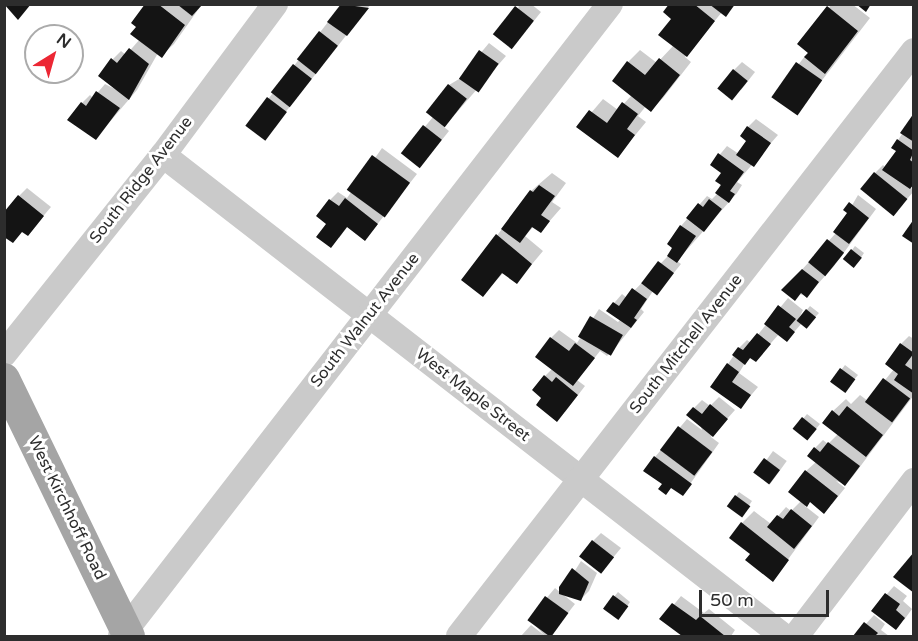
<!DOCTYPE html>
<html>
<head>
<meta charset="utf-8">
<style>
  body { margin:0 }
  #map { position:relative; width:918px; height:641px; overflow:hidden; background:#fff; font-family:"Varela Round",sans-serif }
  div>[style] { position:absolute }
  .shadow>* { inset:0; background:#0003; transform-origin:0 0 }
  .building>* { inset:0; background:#141414; transform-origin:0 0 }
  .minor>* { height:26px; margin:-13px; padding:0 13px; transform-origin:13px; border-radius:13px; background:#cacaca }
  .major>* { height:32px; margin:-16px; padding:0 16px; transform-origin:16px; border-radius:16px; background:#a5a5a5 }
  span { translate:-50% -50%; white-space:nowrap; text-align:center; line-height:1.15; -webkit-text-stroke:6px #fff; paint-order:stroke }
  .street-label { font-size:16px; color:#2d2d2d }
  .frame { position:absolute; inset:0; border:6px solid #2d2d2d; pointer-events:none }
  .north { position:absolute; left:24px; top:24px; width:60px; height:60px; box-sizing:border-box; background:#fff; border:2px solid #ababab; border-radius:50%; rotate:37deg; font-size:16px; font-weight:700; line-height:24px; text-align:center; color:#2d2d2d }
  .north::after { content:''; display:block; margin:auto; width:21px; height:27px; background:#ec2734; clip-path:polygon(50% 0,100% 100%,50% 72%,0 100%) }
  .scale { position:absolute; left:699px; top:590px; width:130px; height:27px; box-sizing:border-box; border:3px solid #2d2d2d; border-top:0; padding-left:8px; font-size:18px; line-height:21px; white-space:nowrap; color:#2d2d2d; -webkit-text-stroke:4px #fff; paint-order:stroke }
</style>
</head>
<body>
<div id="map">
  <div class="shadow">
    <div style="clip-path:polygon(147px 4px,202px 4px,174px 44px,161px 56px,158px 53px,137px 90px,96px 138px,82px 103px,90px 95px,93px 98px,105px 84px,123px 93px,113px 59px,121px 51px,126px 55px,140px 39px,138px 27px)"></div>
    <div style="clip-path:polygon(342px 4px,371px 4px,265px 138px,248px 125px)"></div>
    <div style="clip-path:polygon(519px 4px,531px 4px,541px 12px,512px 48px)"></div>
    <div style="clip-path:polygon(671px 4px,736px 4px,726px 15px,722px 12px,685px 57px,691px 62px,663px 98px,651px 110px,646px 106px,638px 116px,646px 122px,618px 156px,579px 127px,603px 99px,618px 110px,632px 95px,628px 62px,640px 50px,657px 63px,674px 45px)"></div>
    <div style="clip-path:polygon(831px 4px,852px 4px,870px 18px,796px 114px,773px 97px,809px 51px)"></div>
    <div style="clip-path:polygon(489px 43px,506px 56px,444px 127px,449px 131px,421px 166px,403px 153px,433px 117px,449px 85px,459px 79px)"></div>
    <div style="clip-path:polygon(742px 62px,755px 72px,741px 90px,734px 70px)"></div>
    <div style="clip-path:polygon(914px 116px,914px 184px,910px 187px,914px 191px,894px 214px,875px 173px,883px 165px,886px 168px,898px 151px,898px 140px)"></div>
    <div style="clip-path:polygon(756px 119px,778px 135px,737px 182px,742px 185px,737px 193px,677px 261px,681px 264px,664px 285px,653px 291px,641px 309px,644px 312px,615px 348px,607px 356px,600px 351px,577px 380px,585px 386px,565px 412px,544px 398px,545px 376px,552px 369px,551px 338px,559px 330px,577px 343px,599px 309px,618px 322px,621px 319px,608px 310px,622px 294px,627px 298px,669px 255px,681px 226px,707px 196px,712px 199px,718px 193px,723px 172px,712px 164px,727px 146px,739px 154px,748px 140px,748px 127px)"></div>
    <div style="clip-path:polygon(382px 148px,417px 174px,372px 231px,348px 226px,339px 238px,328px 223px,330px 200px,338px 192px,347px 198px)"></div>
    <div style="clip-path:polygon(552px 173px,566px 183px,552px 202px,561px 208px,541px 231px,534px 226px,525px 236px,543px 251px,517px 282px,504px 272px,483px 295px,463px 280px,531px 191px)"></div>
    <div style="clip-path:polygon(27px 188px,51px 207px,28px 234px,19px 196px)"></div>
    <div style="clip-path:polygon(858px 195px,876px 209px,834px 266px,807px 296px,783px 290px,836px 233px)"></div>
    <div style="clip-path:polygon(855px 246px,864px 253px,858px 262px,852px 250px)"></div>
    <div style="clip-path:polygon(788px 298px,803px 310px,798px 320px,810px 306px,819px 313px,806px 327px,802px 323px,787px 340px,779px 334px,756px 360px,751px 357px,745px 363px,739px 373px,758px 387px,741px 407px,712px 387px,739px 348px,747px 340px,751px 343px)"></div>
    <div style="clip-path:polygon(909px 336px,914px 339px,914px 395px,853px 476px,845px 484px,836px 481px,845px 488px,832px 504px,811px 501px,805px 506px,819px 517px,773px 580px,752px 554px,742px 523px,754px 511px,771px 524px,786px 507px,791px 511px,801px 501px,806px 471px,816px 462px,815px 448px,823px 440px,828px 444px,838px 434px,833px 411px,846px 399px,851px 404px,860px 395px,868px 401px,894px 369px,901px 344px)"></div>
    <div style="clip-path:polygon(845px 365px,858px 375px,848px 387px,832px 382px)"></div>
    <div style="clip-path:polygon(719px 397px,735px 410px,711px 437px,719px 443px,683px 494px,664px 484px,655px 457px,687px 419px,702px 430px,694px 408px,702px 400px,710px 406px)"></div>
    <div style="clip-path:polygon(807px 414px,820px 424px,811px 435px,795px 429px)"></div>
    <div style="left:773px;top:451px;width:17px;height:28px;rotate:36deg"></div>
    <div style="clip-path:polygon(739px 492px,752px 501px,745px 511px,736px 496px)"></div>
    <div style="clip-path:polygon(601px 533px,621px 548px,602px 571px,593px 541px)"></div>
    <div style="clip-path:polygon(581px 561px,597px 573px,589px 591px,581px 599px,561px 593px,575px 604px,550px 636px,521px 636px,531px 625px,544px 635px,529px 619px,555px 588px,561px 593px)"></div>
    <div style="clip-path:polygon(894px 586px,907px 596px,903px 601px,912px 609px,904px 620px,873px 610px)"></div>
    <div style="clip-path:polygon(618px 592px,630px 602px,621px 615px,605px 608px)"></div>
    <div style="clip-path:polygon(681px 596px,704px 613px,709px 609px,735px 630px,731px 636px,688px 636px,662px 619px)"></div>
    <div style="clip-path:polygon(874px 615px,885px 624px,881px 630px,889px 636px,855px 636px)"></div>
  </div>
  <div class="building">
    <div style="clip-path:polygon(4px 4px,31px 4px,18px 20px)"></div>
    <div style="clip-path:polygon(145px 4px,158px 4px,185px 25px,162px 58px,130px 34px,136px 27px,131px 23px)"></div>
    <div style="clip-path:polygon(341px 4px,369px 8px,347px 36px,327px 22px)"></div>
    <div style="clip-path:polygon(669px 4px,694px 4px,715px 21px,687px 57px,658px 35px,671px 19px,663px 12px)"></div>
    <div style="clip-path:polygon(709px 4px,735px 4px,726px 17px)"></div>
    <div style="clip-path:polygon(856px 4px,871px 4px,866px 12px)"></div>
    <div style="clip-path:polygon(178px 5px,202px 5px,192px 16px)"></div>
    <div style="left:515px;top:6px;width:24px;height:36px;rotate:38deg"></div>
    <div style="clip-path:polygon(827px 6px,858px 31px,825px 74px,804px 57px,808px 53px,797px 44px)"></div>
    <div style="left:319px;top:31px;width:24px;height:36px;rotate:38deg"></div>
    <div style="clip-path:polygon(129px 48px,149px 64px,129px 100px,98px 76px,111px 58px,117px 63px)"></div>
    <div style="left:479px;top:50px;width:24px;height:35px;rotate:35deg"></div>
    <div style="clip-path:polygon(659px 58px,680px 75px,651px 112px,612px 81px,627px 61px,645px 75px)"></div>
    <div style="left:796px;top:62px;width:32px;height:43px;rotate:35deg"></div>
    <div style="left:293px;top:64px;width:24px;height:36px;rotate:38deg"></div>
    <div style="left:733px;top:69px;width:19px;height:25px;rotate:39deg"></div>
    <div style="left:448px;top:84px;width:24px;height:36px;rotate:38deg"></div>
    <div style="clip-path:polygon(96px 91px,120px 108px,96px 140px,67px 120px,81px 102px,86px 106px)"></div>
    <div style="left:267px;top:97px;width:25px;height:36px;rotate:37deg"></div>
    <div style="clip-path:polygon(622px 102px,638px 114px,627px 129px,635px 135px,618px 158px,576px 127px,589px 110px,607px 123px)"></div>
    <div style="clip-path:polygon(914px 113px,914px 142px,900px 133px)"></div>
    <div style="left:423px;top:125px;width:24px;height:36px;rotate:38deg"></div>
    <div style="clip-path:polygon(747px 126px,771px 143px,754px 167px,736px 155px,746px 141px,740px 136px)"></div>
    <div style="clip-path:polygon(897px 139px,914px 151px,910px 160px,914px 163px,914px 184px,910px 189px,882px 170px,896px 151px,891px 148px)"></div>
    <div style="clip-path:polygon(718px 153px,744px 172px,730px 191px,735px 194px,729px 203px,715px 193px,721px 185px,715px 181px,721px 173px,710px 165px)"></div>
    <div style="left:372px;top:155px;width:47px;height:43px;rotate:36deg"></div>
    <div style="left:874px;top:172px;width:43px;height:22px;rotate:39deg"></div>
    <div style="clip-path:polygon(539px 185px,555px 196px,541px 215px,550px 221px,541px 233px,532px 227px,520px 243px,501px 229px,530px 190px,533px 192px)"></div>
    <div style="clip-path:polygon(18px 195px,44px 216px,28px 236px,22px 232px,13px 243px,4px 237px,4px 212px)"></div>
    <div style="clip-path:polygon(345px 198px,378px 224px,365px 241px,347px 227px,331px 248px,316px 237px,326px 224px,316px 216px,329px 199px,339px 206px)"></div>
    <div style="clip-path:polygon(709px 199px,722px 209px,704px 232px,686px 218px,698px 203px,703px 207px)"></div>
    <div style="clip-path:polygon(849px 202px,869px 218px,849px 244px,833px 232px,847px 213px,843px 210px)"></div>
    <div style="clip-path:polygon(914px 219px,914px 244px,902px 236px)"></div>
    <div style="clip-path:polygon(680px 225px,696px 236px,677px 263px,667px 256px,672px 248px,667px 244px)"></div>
    <div style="clip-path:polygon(496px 234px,532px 264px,517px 284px,502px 273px,483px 297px,461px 280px)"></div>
    <div style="left:827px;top:239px;width:22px;height:30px;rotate:39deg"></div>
    <div style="left:851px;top:249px;width:14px;height:13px;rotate:39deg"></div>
    <div style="left:658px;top:261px;width:20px;height:28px;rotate:37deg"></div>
    <div style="clip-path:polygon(802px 269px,819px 282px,807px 298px,801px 293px,795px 301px,781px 290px)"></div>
    <div style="clip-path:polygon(632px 288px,647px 299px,634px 318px,637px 320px,631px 328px,606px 311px,613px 302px,619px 306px)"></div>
    <div style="clip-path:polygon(778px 305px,796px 319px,789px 327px,795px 332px,787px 342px,764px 324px)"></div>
    <div style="left:806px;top:309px;width:13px;height:15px;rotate:39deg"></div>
    <div style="left:590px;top:316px;width:38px;height:24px;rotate:30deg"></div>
    <div style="clip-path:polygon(757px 333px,771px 344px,756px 362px,750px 358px,745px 365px,732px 355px,738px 347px,743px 350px)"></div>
    <div style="clip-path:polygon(550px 337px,569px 351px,575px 343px,595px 358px,573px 386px,535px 357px)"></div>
    <div style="clip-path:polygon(900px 343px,914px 353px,905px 365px,914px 371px,914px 394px,894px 380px,898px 374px,885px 364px)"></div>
    <div style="clip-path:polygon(727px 363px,739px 372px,732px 382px,751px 395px,741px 409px,710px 387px)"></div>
    <div style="left:840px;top:368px;width:19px;height:17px;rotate:36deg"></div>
    <div style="clip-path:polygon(544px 375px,552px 382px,556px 377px,578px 395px,557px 422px,536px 405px,541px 398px,532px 390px)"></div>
    <div style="left:883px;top:378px;width:34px;height:30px;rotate:37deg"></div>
    <div style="clip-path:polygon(710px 404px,728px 419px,713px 437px,686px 415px,693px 407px,702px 414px)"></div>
    <div style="clip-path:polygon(847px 406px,883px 435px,866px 457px,822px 423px,832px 410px,839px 416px)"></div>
    <div style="left:802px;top:417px;width:19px;height:15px;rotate:39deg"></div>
    <div style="left:678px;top:426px;width:43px;height:30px;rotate:37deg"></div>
    <div style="clip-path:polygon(828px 442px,860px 466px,845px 486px,807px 456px,814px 447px,820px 452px)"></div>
    <div style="clip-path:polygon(654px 456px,692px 484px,683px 496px,671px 488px,666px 495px,658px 489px,662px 484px,643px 471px)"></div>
    <div style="left:764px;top:458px;width:20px;height:18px;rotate:37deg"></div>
    <div style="clip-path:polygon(805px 470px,838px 496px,824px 514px,810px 502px,807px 507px,788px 492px)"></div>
    <div style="left:735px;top:495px;width:19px;height:14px;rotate:36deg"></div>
    <div style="clip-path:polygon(791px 509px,812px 526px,794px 549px,767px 527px,777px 515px,783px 519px)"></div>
    <div style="clip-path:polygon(741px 522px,789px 560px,773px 582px,745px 560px,750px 554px,729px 538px)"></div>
    <div style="left:592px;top:540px;width:28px;height:21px;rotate:38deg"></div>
    <div style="clip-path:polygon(914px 552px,914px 593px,893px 577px)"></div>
    <div style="clip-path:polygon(572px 568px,589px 582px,581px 601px,559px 594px,559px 587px)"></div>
    <div style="clip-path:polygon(885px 593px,900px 604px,896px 610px,905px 618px,896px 630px,871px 611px)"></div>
    <div style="left:613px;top:595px;width:19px;height:17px;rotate:36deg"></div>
    <div style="left:545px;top:596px;width:29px;height:30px;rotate:36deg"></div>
    <div style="clip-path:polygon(672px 603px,696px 620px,700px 616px,725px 636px,682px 636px,659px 619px)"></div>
    <div style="clip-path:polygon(864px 622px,878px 633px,875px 636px,853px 636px)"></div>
  </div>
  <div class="minor">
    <div style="left:163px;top:155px;width:785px;rotate:37.8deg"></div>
    <div style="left:4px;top:354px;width:255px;rotate:-51.4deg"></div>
    <div style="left:163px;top:155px;width:188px;rotate:-53.4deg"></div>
    <div style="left:121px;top:636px;width:799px;rotate:-52.27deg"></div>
    <div style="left:459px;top:636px;width:741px;rotate:-52.13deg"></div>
    <div style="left:796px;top:636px;width:195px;rotate:-52.7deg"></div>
  </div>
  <div class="major">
    <div style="left:4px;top:379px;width:286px;rotate:64.1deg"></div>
  </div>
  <div class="street-label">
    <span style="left:141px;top:180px;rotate:-52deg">South Ridge Avenue</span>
    <span style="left:365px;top:320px;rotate:-52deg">South Walnut Avenue</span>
    <span style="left:686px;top:344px;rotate:-52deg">South Mitchell Avenue</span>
    <span style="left:473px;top:395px;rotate:38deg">West Maple Street</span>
    <span style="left:67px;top:508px;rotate:64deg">West Kirchhoff Road</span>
  </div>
  <div class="frame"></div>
  <div class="north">N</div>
  <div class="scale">50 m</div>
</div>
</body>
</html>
